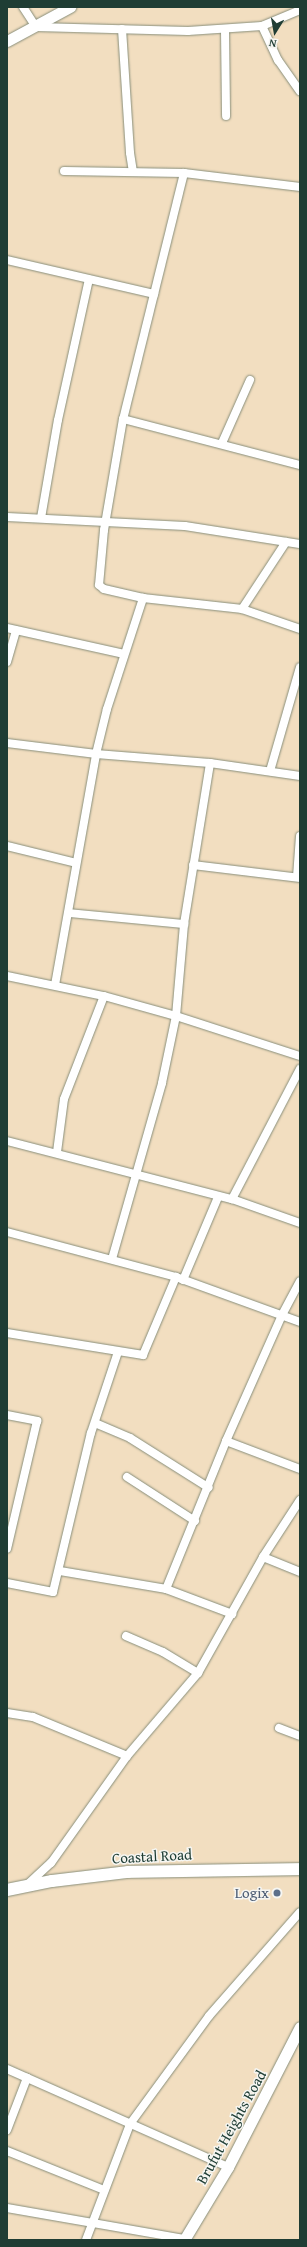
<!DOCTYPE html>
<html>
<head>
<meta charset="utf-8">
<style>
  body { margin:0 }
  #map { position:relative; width:307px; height:2247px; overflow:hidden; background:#f2dec0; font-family:"Gentium Book Plus",serif }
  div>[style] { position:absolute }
  .roads { filter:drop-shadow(0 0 1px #888e7a) drop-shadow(0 0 1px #888e7a) }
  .street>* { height:8px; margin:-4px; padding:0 4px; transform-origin:4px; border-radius:4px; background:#fff }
  .secondary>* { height:11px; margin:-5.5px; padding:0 5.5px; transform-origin:5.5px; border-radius:5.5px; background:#fff }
  .primary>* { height:12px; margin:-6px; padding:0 6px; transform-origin:6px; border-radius:6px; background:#fff }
  .dots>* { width:11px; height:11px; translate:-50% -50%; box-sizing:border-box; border:2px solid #f6f6f2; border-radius:50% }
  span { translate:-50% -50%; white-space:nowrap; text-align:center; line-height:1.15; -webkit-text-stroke:3px #f6f6f2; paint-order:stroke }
  .street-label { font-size:15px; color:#1f3d34 }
  .service-label { font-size:15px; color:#4e5e75 }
  .right { translate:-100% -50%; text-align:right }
  .frame { position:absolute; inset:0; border:8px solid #1f3d34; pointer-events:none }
  .north { position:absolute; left:255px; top:12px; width:40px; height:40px; -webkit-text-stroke:3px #f6f6f2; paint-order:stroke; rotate:191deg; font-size:11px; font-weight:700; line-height:16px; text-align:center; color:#1f3d34 }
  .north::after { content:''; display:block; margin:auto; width:14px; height:18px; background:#1f3d34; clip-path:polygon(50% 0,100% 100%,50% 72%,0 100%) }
</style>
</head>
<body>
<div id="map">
  <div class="roads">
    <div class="street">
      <div style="left:23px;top:7px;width:24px;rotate:57deg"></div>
      <div style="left:36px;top:27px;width:152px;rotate:1.5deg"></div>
      <div style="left:188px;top:31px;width:74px;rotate:-3.9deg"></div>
      <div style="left:262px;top:26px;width:41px;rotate:-22.8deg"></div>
      <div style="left:262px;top:26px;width:38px;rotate:65deg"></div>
      <div style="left:278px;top:60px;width:38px;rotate:55deg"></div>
      <div style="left:122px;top:29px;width:124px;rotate:86.3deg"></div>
      <div style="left:130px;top:153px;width:19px;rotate:81deg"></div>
      <div style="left:225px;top:30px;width:86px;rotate:89.3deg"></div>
      <div style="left:64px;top:171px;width:120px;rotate:1deg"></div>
      <div style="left:184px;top:173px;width:117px;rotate:6.9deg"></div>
      <div style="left:184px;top:173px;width:253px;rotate:103.9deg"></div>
      <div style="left:123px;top:419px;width:113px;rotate:99.7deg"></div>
      <div style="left:104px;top:530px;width:55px;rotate:95.2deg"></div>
      <div style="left:99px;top:585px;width:6px;rotate:39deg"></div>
      <div style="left:104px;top:589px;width:40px;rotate:13deg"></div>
      <div style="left:143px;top:598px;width:100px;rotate:6.3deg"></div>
      <div style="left:242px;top:609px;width:61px;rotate:19deg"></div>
      <div style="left:7px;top:260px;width:151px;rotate:13deg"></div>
      <div style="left:123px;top:419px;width:183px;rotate:14.6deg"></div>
      <div style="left:222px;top:443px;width:69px;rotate:-66deg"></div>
      <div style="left:7px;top:517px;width:178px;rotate:2.9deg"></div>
      <div style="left:185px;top:526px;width:116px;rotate:8.9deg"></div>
      <div style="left:41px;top:518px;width:99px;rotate:-80.2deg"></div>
      <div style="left:58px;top:420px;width:144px;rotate:-77.6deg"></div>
      <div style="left:242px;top:609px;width:80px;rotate:-56.7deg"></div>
      <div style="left:7px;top:628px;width:120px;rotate:12.5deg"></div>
      <div style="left:7px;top:662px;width:33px;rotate:-74deg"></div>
      <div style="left:7px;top:743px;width:90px;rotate:7deg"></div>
      <div style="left:96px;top:754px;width:114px;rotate:4.5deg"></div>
      <div style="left:210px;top:763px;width:91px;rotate:8.2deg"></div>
      <div style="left:270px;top:771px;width:108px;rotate:-73.9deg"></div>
      <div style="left:7px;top:846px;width:71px;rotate:13.8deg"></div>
      <div style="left:193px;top:865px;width:108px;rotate:6.9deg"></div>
      <div style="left:297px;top:877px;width:41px;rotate:-85.8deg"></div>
      <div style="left:69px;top:913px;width:116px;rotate:5.5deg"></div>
      <div style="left:7px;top:976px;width:99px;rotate:11.7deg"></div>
      <div style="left:104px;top:996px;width:75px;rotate:15.5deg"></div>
      <div style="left:176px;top:1016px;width:130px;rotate:17.9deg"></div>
      <div style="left:55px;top:985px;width:235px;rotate:-79.9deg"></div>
      <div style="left:96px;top:754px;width:46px;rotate:-76.3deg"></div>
      <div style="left:107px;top:709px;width:117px;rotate:-72deg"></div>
      <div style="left:7px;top:1141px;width:232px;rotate:14.5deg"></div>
      <div style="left:232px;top:1199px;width:72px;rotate:19.4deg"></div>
      <div style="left:57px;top:1152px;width:53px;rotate:-82.5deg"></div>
      <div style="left:64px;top:1099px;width:110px;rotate:-68.8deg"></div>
      <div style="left:232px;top:1199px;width:147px;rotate:-62.4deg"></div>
      <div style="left:7px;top:1232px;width:175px;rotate:14.9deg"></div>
      <div style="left:176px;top:1277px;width:132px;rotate:19.9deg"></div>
      <div style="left:112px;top:1259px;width:183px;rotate:-74.1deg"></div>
      <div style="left:162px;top:1083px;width:68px;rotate:-78.2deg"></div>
      <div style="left:176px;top:1016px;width:92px;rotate:-85deg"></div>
      <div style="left:184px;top:924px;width:163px;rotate:-80.8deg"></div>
      <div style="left:183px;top:1280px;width:90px;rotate:-67.1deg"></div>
      <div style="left:7px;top:1333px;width:138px;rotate:9.2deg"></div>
      <div style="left:143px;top:1355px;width:85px;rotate:-67.1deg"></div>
      <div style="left:7px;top:1415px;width:31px;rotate:11deg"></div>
      <div style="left:37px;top:1421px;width:131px;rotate:103.2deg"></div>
      <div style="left:95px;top:1423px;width:38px;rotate:23deg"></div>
      <div style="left:130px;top:1438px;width:93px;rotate:32.3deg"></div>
      <div style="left:226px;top:1441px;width:79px;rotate:20.7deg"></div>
      <div style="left:127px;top:1477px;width:81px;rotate:32.9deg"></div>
      <div style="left:263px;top:1557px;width:40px;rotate:22deg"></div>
      <div style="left:60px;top:1571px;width:108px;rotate:9.6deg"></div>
      <div style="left:166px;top:1589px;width:71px;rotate:20.7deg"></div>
      <div style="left:7px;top:1583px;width:47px;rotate:11.1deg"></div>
      <div style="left:53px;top:1592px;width:163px;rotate:-76.6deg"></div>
      <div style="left:91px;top:1433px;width:85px;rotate:-71.6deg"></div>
      <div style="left:166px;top:1589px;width:160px;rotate:-67.9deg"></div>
      <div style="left:226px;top:1441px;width:138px;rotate:-66deg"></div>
      <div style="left:282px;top:1315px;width:38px;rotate:-62deg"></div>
      <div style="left:126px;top:1636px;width:40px;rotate:23.4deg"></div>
      <div style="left:163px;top:1652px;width:41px;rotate:31deg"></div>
      <div style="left:7px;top:1713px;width:26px;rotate:9deg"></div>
      <div style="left:33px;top:1717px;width:102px;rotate:22.5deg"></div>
      <div style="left:279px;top:1728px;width:22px;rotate:21deg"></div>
      <div style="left:27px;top:1885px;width:33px;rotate:-43deg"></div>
      <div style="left:51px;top:1863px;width:131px;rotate:-54.6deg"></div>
      <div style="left:127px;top:1756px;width:109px;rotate:-49.5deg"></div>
      <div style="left:198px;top:1673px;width:133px;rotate:-60.7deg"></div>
      <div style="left:263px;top:1557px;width:68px;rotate:-57deg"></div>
      <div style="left:7px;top:2069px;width:242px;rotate:23.9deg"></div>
      <div style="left:7px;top:2130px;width:56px;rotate:-69deg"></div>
      <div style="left:7px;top:2151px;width:105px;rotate:21.9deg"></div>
      <div style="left:7px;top:2208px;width:181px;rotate:9.9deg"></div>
      <div style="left:86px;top:2240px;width:124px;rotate:-69.2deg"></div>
      <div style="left:130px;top:2124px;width:134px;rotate:-53.8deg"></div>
      <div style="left:209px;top:2016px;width:138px;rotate:-48.8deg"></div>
    </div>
    <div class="secondary">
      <div style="left:7px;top:41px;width:72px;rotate:-28.4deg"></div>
      <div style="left:184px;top:2240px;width:85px;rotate:-58.9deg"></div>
      <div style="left:228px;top:2167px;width:157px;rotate:-62.8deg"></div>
    </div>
    <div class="primary">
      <div style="left:7px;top:1890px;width:46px;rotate:-11.3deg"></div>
      <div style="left:52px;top:1881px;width:77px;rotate:-6.8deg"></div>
      <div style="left:128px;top:1872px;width:172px;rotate:-1deg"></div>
    </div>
  </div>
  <div class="dots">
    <div style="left:277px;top:1893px;background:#5c6f8a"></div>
  </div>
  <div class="street-label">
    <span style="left:152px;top:1856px;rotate:-3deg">Coastal Road</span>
    <span style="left:231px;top:2127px;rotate:-61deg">Brufut Heights Road</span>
  </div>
  <div class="service-label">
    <span class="right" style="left:269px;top:1893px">Logix</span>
  </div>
  <div class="frame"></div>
  <div class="north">N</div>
</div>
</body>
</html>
